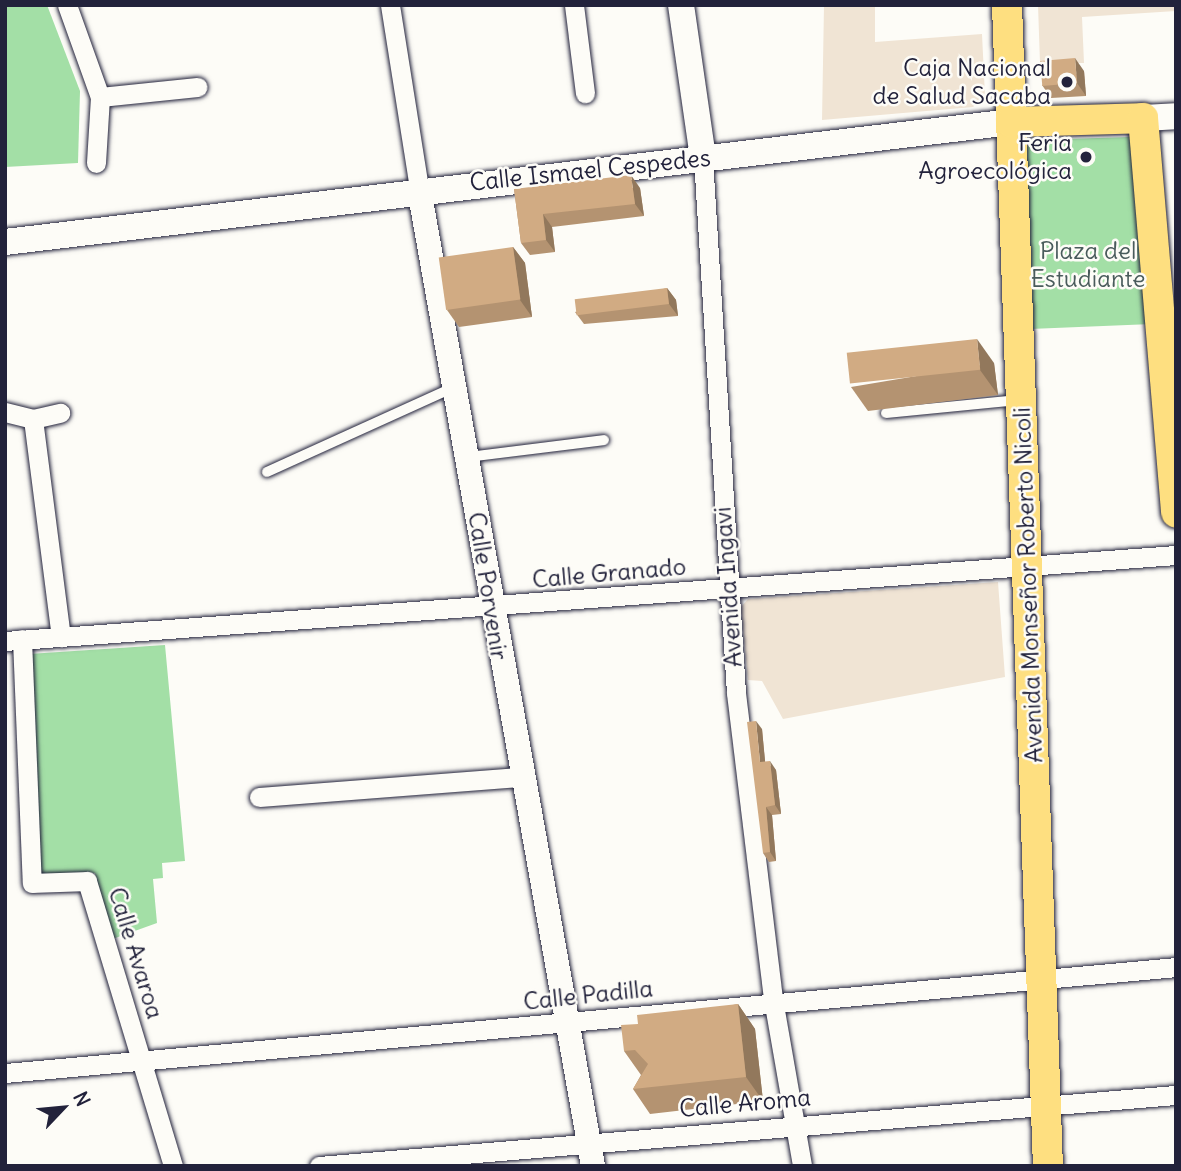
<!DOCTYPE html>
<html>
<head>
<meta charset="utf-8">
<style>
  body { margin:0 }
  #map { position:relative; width:1181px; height:1171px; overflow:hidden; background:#fdfcf7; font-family:Delius,sans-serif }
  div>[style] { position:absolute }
  .built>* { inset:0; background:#f0e4d4 }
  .green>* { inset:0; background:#a3dfa6 }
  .roads { filter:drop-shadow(0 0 2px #22223b) drop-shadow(0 0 2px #22223b) }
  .service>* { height:10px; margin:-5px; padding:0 5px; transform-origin:5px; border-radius:5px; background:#fdfcf7 }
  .minor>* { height:19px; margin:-9.5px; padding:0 9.5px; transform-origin:9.5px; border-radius:9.5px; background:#fdfcf7 }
  .tertiary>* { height:24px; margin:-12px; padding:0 12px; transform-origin:12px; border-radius:12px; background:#fdfcf7 }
  .secondary>* { height:26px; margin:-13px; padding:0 13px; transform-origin:13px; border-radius:13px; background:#fdfcf7 }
  .primary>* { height:30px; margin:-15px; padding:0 15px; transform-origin:15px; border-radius:15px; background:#fedf80 }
  .wall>* { inset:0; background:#b49371 }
  .shaded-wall>* { inset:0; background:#92785c }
  .building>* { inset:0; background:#d1ab83; transform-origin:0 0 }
  .dots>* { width:19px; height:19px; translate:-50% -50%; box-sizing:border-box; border:4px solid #fdfcf7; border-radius:50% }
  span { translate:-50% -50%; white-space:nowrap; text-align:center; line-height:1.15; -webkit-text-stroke:5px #fdfcf7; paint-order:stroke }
  .poi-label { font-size:24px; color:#22223b }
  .right { translate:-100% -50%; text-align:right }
  .street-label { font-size:24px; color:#22223b }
  .park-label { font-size:24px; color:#495b5b }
  .frame { position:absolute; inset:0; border:7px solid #22223b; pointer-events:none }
  .north { position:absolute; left:28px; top:1073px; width:70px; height:70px; -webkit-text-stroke:5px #fdfcf7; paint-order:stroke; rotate:64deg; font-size:19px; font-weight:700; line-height:28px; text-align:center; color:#22223b }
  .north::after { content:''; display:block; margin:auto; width:24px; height:32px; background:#22223b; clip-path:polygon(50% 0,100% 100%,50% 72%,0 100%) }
</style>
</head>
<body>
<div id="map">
  <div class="built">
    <div style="clip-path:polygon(824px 5px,875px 5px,875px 42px,982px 34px,985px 96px,973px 107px,822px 120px)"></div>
    <div style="clip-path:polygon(1038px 5px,1176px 5px,1176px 11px,1082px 17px,1084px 63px,1040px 63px)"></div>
    <div style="clip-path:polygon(998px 582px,1005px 677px,783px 719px,762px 681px,748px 680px,741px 607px,748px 599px)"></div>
  </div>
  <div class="green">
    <div style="clip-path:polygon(5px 5px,47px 5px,80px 91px,78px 163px,5px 167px)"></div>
    <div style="clip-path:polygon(1130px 137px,1136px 142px,1152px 324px,1030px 329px,1026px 149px,1032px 140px)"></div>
    <div style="clip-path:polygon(165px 645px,185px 861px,162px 863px,163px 878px,153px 879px,157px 923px,107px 941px,95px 873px,38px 874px,29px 654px)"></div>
  </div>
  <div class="roads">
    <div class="service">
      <div style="left:886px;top:413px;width:133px;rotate:-5.6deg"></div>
      <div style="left:468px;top:457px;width:137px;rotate:-7.1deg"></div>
      <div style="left:267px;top:472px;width:205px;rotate:-24.4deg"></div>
    </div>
    <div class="minor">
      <div style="left:67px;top:5px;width:98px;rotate:70.3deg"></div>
      <div style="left:100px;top:97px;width:66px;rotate:93.5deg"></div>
      <div style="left:390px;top:5px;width:186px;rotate:81deg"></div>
      <div style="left:574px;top:5px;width:89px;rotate:82.9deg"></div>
      <div style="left:100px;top:97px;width:98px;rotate:-5.9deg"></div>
      <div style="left:703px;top:158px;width:536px;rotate:86.47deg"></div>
      <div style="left:736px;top:693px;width:308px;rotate:83.1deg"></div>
      <div style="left:773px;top:999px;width:169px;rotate:80.1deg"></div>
      <div style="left:5px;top:412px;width:29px;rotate:14deg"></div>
      <div style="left:33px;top:419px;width:28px;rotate:-13deg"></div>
      <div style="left:33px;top:419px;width:220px;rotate:82.7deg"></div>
      <div style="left:22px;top:639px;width:244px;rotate:87.7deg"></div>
      <div style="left:32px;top:883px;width:55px;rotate:-2.1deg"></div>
      <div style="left:87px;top:881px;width:298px;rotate:73.2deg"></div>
      <div style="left:5px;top:641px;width:1174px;rotate:-4.2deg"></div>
      <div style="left:259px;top:797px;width:261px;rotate:-4.4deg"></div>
      <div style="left:5px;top:1073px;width:1176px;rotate:-5.17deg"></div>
      <div style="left:319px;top:1166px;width:860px;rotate:-4.74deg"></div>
    </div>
    <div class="tertiary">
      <div style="left:419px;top:189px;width:992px;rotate:79.9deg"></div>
    </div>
    <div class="secondary">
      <div style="left:681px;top:5px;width:155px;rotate:81.8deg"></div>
      <div style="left:1143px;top:118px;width:33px;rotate:-3deg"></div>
      <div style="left:5px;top:242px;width:1013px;rotate:-6.8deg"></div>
    </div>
    <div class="primary">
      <div style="left:1007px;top:5px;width:1162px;rotate:87.98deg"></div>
      <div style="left:1011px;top:122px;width:132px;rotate:-1.7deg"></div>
      <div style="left:1143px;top:118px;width:396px;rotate:85.2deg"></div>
    </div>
  </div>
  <div class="wall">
    <div style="clip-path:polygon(1084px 71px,1086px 96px,1051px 98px,1042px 85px)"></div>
    <div style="clip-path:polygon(640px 188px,644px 216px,552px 227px,555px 252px,530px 255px,521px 243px,514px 189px)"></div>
    <div style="clip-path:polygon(513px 247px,525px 263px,532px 317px,459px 327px,447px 310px)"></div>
    <div style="clip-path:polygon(667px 288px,676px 300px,678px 316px,584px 324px,575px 312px)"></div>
    <div style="clip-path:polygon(994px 363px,998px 395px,868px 411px,851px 387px)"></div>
    <div style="clip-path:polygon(762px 729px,765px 762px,776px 770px,781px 814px,772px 815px,776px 861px,769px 862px,763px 853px)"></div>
    <div style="clip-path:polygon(738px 1004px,755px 1029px,763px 1101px,650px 1114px,633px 1089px,641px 1075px,624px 1051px,638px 1024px)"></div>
  </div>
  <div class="shaded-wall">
    <div style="clip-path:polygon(1075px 58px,1084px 71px,1086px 96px,1077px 83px)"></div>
    <div style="clip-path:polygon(631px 175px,640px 188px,644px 216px,635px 204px)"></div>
    <div style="clip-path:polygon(543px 214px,552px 227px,555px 252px,546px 240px)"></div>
    <div style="clip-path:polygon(513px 247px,525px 263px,532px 317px,520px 300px)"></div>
    <div style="clip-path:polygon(667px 288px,676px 300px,678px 316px,669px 304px)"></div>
    <div style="clip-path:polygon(977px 339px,994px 363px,998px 395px,980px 370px)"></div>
    <div style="clip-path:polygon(756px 721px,762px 729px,766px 771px,760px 762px)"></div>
    <div style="clip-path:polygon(770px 761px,776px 770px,781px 814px,775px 805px)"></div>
    <div style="clip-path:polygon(766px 807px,772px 815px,776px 861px,770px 852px)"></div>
    <div style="clip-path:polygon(738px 1004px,755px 1029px,763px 1101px,746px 1077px)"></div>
  </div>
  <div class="building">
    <div style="left:1075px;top:58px;width:25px;height:35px;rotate:85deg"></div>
    <div style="clip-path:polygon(631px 175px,635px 204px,543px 214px,546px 240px,521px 243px,514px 189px)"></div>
    <div style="left:513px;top:247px;width:53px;height:75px;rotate:82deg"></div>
    <div style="left:667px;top:288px;width:16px;height:93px;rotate:83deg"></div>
    <div style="left:977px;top:339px;width:31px;height:131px;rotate:84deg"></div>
    <div style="clip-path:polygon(756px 721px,760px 762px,770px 761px,775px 805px,766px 807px,770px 852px,763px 853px,747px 722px)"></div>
    <div style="clip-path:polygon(738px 1004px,746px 1077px,633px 1089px,648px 1064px,635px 1050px,624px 1051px,621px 1025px,638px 1024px,637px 1015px)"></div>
  </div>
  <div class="dots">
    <div style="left:1067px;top:82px;background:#22223b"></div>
    <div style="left:1086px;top:157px;background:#22223b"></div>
  </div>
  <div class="poi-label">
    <span class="right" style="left:1051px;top:82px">Caja Nacional<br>de Salud Sacaba</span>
    <span class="right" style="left:1072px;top:157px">Feria<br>Agroecológica</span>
  </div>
  <div class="street-label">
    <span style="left:590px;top:170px;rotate:-6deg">Calle Ismael Cespedes</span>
    <span style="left:609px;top:573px;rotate:-5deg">Calle Granado</span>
    <span style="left:1028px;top:585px;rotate:-92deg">Avenida Monseñor Roberto Nicoli</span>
    <span style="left:488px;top:586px;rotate:81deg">Calle Porvenir</span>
    <span style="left:728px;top:587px;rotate:-94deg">Avenida Ingavi</span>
    <span style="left:136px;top:953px;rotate:73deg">Calle Avaroa</span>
    <span style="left:588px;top:995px;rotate:-6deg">Calle Padilla</span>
    <span style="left:745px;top:1103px;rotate:-5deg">Calle Aroma</span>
  </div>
  <div class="park-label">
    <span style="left:1088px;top:265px">Plaza del<br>Estudiante</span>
  </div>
  <div class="frame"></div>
  <div class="north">N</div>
</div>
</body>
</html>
